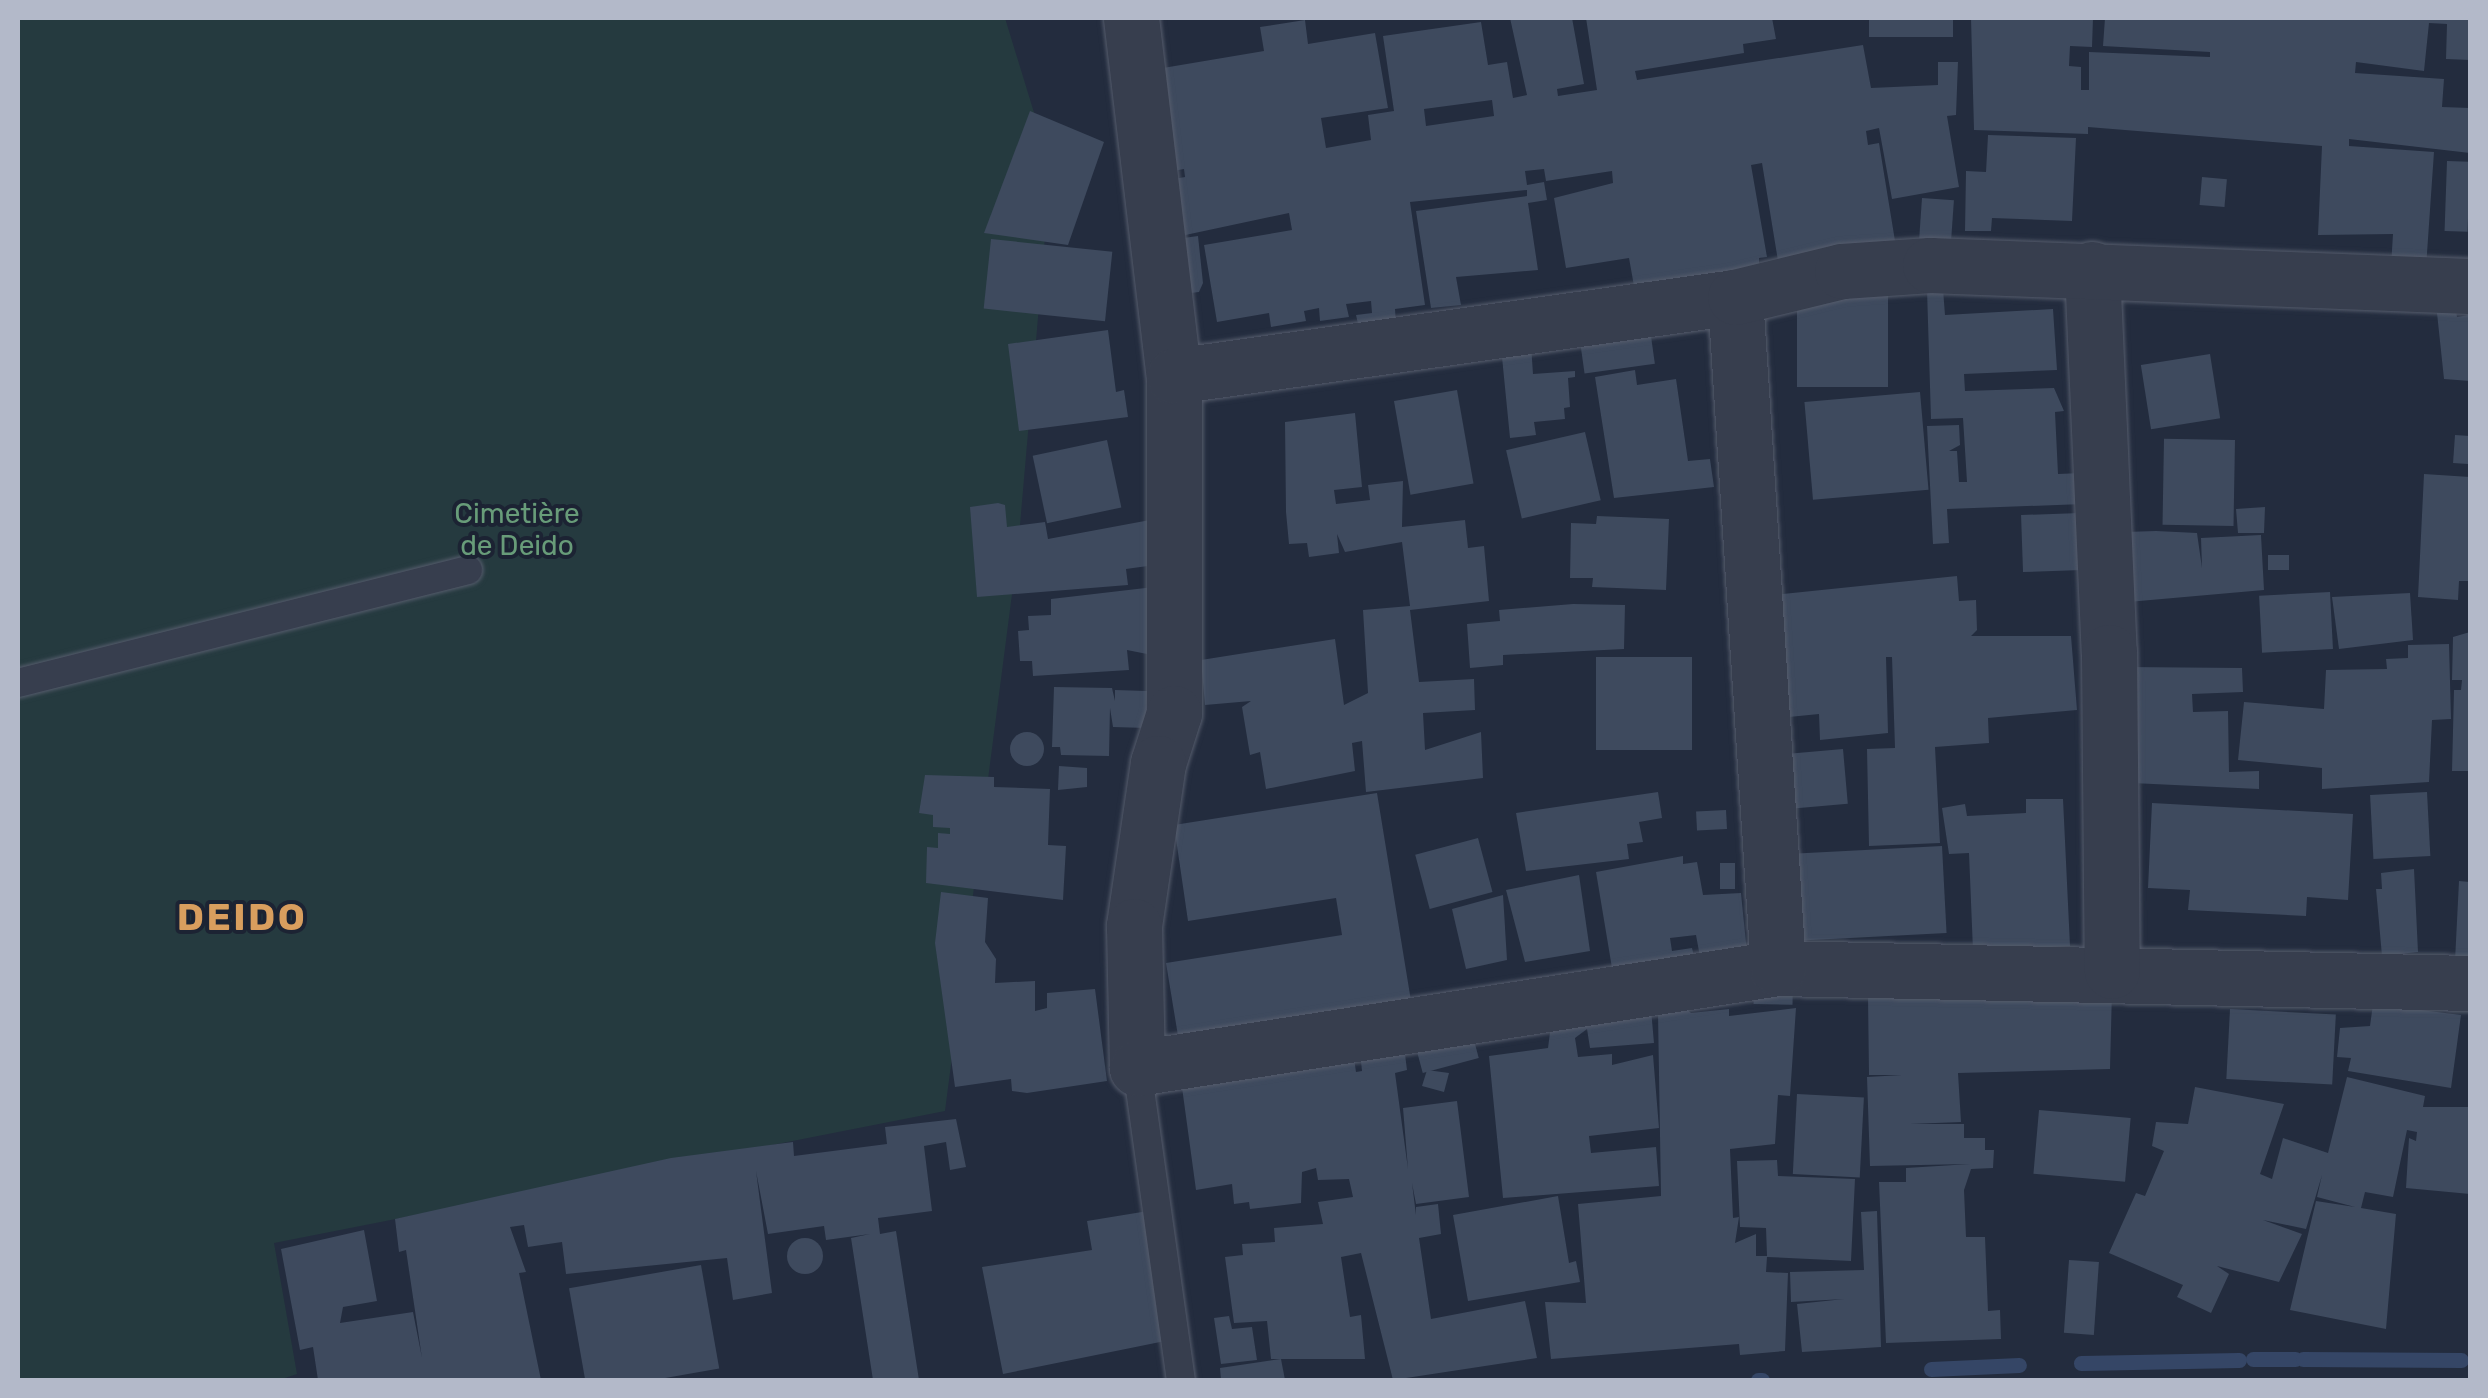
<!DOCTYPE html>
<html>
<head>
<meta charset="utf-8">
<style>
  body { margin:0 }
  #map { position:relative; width:2488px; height:1398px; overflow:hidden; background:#232c3e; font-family:Rubik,sans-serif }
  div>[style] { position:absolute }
  .green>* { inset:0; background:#253a3f }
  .stream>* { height:15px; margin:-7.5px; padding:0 7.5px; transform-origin:7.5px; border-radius:7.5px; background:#354666 }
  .building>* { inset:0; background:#3e4a5e; transform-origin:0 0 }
  .round { border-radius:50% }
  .roads { filter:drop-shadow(0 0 2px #555c6c) drop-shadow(0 0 2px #555c6c) }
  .service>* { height:28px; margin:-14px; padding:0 14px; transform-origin:14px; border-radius:14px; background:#373e4e }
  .minor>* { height:55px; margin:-27.5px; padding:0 27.5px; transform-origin:27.5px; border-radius:27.5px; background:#373e4e }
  span { translate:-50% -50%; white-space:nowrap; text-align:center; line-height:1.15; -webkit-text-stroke:8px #1c2333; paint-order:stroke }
  .park-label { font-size:28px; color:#689c79 }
  .district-label { font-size:38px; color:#d99e5e; font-weight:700; letter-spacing:2.5px }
  .frame { position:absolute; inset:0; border:20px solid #b3b9c9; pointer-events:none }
</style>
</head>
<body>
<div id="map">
  <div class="green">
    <div style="clip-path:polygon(18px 18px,1005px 18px,1051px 168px,1018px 548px,945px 1111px,274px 1243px,297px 1374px,279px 1380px,18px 1380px)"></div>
  </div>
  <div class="stream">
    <div style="left:2253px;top:1359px;width:42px"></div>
    <div style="left:2303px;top:1359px;width:158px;rotate:0.4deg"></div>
    <div style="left:2081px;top:1363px;width:158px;rotate:-1.1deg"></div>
    <div style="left:1931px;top:1369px;width:88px;rotate:-2.6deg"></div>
    <div style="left:1758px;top:1380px;width:4px"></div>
  </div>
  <div class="building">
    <div style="clip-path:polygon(evenodd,1510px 18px,1572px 18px,1584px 84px,1557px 89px,1558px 96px,1597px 90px,1586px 18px,1772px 18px,1776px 39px,1743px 44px,1744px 53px,1635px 71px,1637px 80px,1863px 45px,1871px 88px,1938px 85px,1938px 62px,1958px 62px,1956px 115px,1947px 116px,1959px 187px,1892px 199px,1879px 128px,1866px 131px,1868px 145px,1879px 143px,1896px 247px,1779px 267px,1762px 163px,1751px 165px,1767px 257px,1759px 258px,1759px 285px,1634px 286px,1629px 258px,1566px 268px,1554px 198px,1613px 183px,1612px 171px,1546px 181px,1544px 169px,1525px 171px,1527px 185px,1544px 182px,1547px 200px,1528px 203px,1538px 270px,1456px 277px,1461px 305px,1431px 308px,1416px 211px,1527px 196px,1527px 190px,1410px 202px,1425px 305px,1395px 309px,1396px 323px,1359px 328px,1356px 315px,1372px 313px,1371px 301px,1346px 304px,1349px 317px,1320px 321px,1319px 308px,1304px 311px,1306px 321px,1271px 327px,1269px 313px,1217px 322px,1204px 245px,1292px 230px,1289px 213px,1176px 237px,1168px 180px,1185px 177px,1184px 169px,1173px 171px,1157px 69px,1264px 51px,1260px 27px,1305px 20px,1308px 44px,1375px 33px,1388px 108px,1321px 118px,1326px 148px,1371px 140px,1368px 115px,1394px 111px,1383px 36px,1481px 22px,1488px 65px,1507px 62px,1513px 98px,1527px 95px,1510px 18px,1492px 100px,1494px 116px,1426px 126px,1424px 109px,1492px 100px)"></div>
    <div style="left:1869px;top:18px;width:84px;height:19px"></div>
    <div style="clip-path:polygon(1971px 18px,2093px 18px,2092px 47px,2070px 46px,2069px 66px,2081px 67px,2081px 90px,2089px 90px,2089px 52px,2210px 57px,2210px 52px,2103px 46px,2105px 18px,2470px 18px,2470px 60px,2446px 59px,2447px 24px,2429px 23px,2424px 71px,2356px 62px,2355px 73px,2444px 79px,2442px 107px,2470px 108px,2470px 153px,2349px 139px,2349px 146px,2434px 152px,2426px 268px,2391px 266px,2393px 234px,2318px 235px,2322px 146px,2088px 127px,2088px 134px,1974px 130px)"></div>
    <div style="clip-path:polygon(1030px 111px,1104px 142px,1068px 245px,984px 233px)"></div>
    <div style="clip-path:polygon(1988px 135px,2076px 138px,2072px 221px,1992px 218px,1991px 231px,1965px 231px,1966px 171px,1986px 172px)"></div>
    <div style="left:2447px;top:161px;width:23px;height:70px;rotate:2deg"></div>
    <div style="left:2202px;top:177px;width:25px;height:28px;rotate:5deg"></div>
    <div style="left:1922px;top:198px;width:32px;height:47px;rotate:4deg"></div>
    <div style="clip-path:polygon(1198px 236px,1203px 283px,1199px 292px,1183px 294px,1176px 239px)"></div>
    <div style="left:991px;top:239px;width:122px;height:70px;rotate:6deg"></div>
    <div style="left:1888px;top:289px;width:98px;height:91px;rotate:90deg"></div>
    <div style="clip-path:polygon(1943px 289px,1945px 315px,2053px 309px,2057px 370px,1964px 374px,1965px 391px,2054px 388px,2064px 411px,2055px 412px,2058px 474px,2081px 473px,2083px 504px,1947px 509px,1949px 543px,1933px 544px,1927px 426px,1959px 425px,1960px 445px,1949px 451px,1957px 451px,1959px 482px,1967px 482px,1963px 418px,1931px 419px,1927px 290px)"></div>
    <div style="clip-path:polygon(2456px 311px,2457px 317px,2469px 315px,2470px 381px,2444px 379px,2437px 313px)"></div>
    <div style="left:1650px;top:329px;width:35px;height:71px;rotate:82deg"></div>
    <div style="clip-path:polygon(1108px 330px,1116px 392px,1124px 390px,1128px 417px,1019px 431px,1008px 344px)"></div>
    <div style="clip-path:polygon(1531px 344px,1533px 374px,1575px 371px,1575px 377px,1568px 378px,1570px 407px,1564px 408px,1565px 419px,1534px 422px,1536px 435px,1510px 438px,1501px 347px)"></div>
    <div style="left:2210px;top:354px;width:65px;height:70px;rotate:81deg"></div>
    <div style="clip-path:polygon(1635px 370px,1637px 385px,1676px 379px,1688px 461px,1710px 459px,1714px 487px,1614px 498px,1595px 377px)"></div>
    <div style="left:1457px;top:390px;width:95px;height:64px;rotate:80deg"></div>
    <div style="left:1920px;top:392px;width:98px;height:116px;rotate:85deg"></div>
    <div style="clip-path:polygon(1355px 413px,1362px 487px,1334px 490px,1336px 504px,1370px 500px,1368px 485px,1403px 481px,1402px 527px,1465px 520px,1468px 548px,1484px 546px,1489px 601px,1410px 610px,1419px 682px,1474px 679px,1475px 710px,1423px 713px,1425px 750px,1481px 732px,1483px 778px,1366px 792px,1362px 741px,1352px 743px,1355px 771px,1266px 789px,1260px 752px,1250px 755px,1242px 707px,1251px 701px,1205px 705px,1201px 660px,1335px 639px,1344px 705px,1368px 693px,1363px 610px,1410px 606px,1402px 542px,1345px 552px,1337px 534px,1339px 553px,1309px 557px,1307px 543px,1289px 544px,1286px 512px,1285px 422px)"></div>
    <div style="left:1585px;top:432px;width:70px;height:81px;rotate:77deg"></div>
    <div style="left:2455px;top:435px;width:15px;height:28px;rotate:4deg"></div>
    <div style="left:1107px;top:440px;width:69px;height:76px;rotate:78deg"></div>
    <div style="left:2235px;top:440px;width:86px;height:71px;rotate:91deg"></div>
    <div style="clip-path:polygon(2424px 474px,2470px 477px,2470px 581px,2459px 581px,2458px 600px,2418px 597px)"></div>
    <div style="clip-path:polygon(998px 503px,1005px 505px,1007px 527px,1045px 522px,1048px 539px,1150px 520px,1155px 565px,1126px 569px,1128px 585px,977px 597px,970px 507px)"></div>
    <div style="clip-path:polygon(2265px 507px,2264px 533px,2238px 533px,2236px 509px)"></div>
    <div style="left:2080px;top:513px;width:57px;height:59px;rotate:88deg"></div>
    <div style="clip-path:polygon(1597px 516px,1669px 519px,1666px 590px,1592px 587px,1593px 578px,1570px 578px,1571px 523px,1596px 524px)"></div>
    <div style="clip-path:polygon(2156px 531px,2197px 533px,2202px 568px,2201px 538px,2261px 535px,2264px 590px,2128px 602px,2125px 532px)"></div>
    <div style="left:2268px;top:555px;width:21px;height:15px"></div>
    <div style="clip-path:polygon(1957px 576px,1959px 601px,1976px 600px,1977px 630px,1971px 636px,2071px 636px,2077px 710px,1988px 718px,1989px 743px,1935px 747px,1940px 843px,1869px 846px,1867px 749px,1895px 748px,1892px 657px,1886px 657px,1888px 733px,1820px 740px,1819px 714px,1779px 718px,1773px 595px)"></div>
    <div style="clip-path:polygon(1154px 587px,1157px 656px,1127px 650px,1129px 670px,1033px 676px,1032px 661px,1020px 661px,1018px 631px,1029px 630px,1028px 616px,1051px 615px,1051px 599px)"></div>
    <div style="left:2330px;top:592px;width:57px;height:71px;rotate:87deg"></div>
    <div style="clip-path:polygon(2410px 593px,2413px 640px,2339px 649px,2332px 597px)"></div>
    <div style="clip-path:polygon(1573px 604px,1625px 605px,1624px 649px,1503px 655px,1503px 665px,1470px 668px,1467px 624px,1500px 621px,1499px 610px)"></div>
    <div style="clip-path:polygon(2470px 632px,2470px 771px,2452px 771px,2454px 690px,2461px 690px,2462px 680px,2452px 680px,2453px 637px)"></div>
    <div style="clip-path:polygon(2449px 644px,2451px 719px,2432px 720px,2429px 782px,2322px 789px,2322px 768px,2238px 760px,2244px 702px,2324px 709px,2326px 670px,2387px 669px,2386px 659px,2408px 658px,2408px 645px)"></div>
    <div style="left:1596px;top:657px;width:96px;height:93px"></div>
    <div style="clip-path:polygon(2127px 667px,2242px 668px,2243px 692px,2192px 694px,2193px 712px,2228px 711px,2229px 772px,2259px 771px,2259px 789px,2132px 783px)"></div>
    <div style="clip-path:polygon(1054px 687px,1112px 688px,1115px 701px,1115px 690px,1147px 691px,1146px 728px,1113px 727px,1110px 708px,1109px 756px,1061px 755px,1060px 747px,1052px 747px)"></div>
    <div class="round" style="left:1010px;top:732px;width:34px;height:34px"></div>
    <div style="left:1843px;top:749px;width:55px;height:63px;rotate:85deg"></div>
    <div style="clip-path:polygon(1059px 766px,1087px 768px,1087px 787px,1058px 790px)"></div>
    <div style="clip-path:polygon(925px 775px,994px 777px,994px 787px,1050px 789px,1048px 845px,1066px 846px,1063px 900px,926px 883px,927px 847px,938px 848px,938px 833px,950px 834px,950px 828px,933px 827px,933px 815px,919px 813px)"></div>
    <div style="clip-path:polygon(1658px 792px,1662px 818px,1639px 822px,1643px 842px,1627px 844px,1629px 859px,1526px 871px,1516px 813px)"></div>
    <div style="left:2427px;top:792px;width:64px;height:57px;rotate:87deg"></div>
    <div style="clip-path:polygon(1377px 793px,1412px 1007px,1179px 1042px,1166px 963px,1342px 935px,1336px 898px,1188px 921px,1174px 825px)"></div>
    <div style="clip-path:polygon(2026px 799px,2063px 799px,2070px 946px,1973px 951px,1969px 853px,1949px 854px,1942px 808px,1965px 804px,1967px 816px,2026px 813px)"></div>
    <div style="clip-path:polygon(2152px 803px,2353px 814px,2348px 900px,2307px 897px,2306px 916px,2188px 910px,2190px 890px,2148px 888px)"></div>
    <div style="left:1726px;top:810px;width:19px;height:30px;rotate:87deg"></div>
    <div style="left:1478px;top:838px;width:56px;height:65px;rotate:75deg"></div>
    <div style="left:1942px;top:846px;width:87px;height:150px;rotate:87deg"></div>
    <div style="clip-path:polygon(1683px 856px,1683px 864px,1697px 862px,1703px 895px,1741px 893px,1747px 953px,1702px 968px,1696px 935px,1670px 938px,1672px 951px,1692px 948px,1696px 964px,1614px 980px,1596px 872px)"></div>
    <div style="left:1720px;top:863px;width:15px;height:26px"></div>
    <div style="clip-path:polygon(2414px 869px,2418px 952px,2382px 956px,2376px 889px,2382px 889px,2381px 873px)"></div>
    <div style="clip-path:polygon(1579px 875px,1590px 951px,1525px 962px,1506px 890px)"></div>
    <div style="clip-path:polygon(2459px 881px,2470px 882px,2470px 962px,2455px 961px)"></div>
    <div style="clip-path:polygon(941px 892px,988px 898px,985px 942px,996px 959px,995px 983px,1035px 981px,1035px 1011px,1047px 1008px,1047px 993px,1095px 989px,1107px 1081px,1027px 1093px,1012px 1091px,1011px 1079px,955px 1087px,935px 943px)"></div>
    <div style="clip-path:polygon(1503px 895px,1507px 960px,1466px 969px,1452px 909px)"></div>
    <div style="left:1754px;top:977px;width:39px;height:27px;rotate:1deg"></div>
    <div style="clip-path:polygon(2112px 991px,2110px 1069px,1958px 1073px,1961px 1122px,1910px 1124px,1964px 1124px,1964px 1138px,1985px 1138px,1985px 1150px,1994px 1150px,1993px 1168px,1971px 1169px,1964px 1190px,1966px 1237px,1985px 1237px,1988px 1311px,2000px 1310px,2001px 1339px,1886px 1343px,1879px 1182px,1906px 1182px,1906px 1168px,1970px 1164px,1870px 1166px,1867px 1077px,1902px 1075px,1869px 1075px,1868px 997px)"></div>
    <div style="clip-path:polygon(2373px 1004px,2461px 1015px,2451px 1088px,2348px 1071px,2351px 1058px,2337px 1057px,2340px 1028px,2370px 1026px)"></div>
    <div style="clip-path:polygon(1684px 1007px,1691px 1013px,1729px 1009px,1729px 1016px,1796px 1008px,1790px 1096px,1778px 1095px,1775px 1144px,1730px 1149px,1733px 1218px,1739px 1217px,1735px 1243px,1756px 1234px,1756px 1256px,1767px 1256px,1766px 1228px,1740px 1227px,1737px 1161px,1777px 1160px,1778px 1176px,1855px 1179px,1851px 1261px,1767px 1257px,1766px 1272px,1788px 1273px,1785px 1351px,1740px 1355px,1739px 1344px,1551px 1359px,1545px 1302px,1586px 1303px,1578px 1204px,1661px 1196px,1658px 1013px)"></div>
    <div style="clip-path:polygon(1651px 1009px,1654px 1043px,1590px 1048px,1587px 1029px,1575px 1038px,1578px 1057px,1612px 1054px,1612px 1065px,1653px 1055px,1659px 1128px,1589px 1136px,1591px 1153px,1656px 1147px,1659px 1186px,1503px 1198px,1489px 1056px,1548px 1048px,1552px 1017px)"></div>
    <div style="left:2230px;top:1009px;width:106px;height:70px;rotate:3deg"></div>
    <div style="left:1471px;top:1029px;width:30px;height:58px;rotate:75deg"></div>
    <div style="clip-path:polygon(1404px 1046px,1407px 1070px,1395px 1073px,1408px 1169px,1403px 1108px,1457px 1101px,1469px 1197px,1416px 1204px,1412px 1183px,1416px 1215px,1416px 1207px,1438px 1204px,1441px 1234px,1419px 1238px,1431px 1319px,1525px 1301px,1537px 1358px,1393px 1380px,1361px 1253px,1341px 1257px,1350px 1317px,1361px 1315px,1365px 1359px,1271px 1359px,1267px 1321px,1234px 1323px,1225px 1257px,1243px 1255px,1242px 1244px,1275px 1242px,1274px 1228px,1323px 1224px,1318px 1202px,1353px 1197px,1349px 1179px,1318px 1180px,1316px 1168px,1302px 1172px,1301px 1203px,1250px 1209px,1249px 1202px,1234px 1204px,1232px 1184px,1196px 1190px,1181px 1080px,1354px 1058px,1356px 1072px,1362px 1071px,1360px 1052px)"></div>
    <div style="clip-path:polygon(1427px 1070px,1449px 1073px,1444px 1092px,1422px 1086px)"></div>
    <div style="clip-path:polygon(2347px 1077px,2425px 1096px,2423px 1107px,2470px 1107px,2470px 1194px,2406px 1188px,2409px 1138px,2416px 1141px,2417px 1132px,2407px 1130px,2393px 1197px,2365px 1192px,2361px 1208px,2396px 1214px,2386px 1329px,2290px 1310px,2316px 1201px,2355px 1207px,2317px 1197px,2322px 1175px,2306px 1229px,2263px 1220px,2302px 1234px,2279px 1282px,2217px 1266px,2229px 1274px,2211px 1313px,2177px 1297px,2183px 1285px,2109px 1253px,2136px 1193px,2145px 1196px,2164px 1151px,2152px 1146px,2156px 1122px,2188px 1124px,2195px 1087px,2284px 1104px,2260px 1174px,2272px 1179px,2283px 1138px,2328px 1153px)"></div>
    <div style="left:1797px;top:1094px;width:67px;height:80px;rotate:3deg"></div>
    <div style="left:2039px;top:1110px;width:92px;height:64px;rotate:5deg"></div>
    <div style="clip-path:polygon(956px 1119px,966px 1167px,950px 1170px,946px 1142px,924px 1146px,932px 1211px,878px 1218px,880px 1234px,896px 1231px,919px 1380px,873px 1380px,851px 1238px,870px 1234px,826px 1240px,824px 1226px,768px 1234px,756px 1171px,772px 1293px,733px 1300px,727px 1258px,566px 1274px,562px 1242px,528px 1247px,524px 1225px,510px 1227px,526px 1272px,519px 1273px,541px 1380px,318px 1380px,313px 1347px,300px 1350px,281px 1249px,364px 1230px,377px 1301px,343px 1307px,340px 1323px,413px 1312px,422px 1358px,406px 1250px,399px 1252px,395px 1219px,671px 1158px,793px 1142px,794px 1156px,887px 1144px,885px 1127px)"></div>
    <div style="clip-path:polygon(1558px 1196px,1569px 1263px,1576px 1261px,1580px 1282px,1468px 1301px,1453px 1215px)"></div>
    <div style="clip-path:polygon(1148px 1211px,1170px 1340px,1003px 1374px,982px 1267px,1092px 1250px,1087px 1221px)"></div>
    <div style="clip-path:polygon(1877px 1211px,1881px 1347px,1802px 1352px,1797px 1304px,1844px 1299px,1791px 1302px,1790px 1272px,1864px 1270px,1861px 1212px)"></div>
    <div class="round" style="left:787px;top:1238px;width:36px;height:36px"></div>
    <div style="left:2069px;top:1260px;width:30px;height:73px;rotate:4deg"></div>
    <div style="left:701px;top:1265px;width:105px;height:134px;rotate:80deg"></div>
    <div style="clip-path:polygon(1229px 1316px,1232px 1329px,1252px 1327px,1257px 1360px,1221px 1364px,1214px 1318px)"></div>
    <div style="clip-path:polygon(1281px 1359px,1285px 1380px,1221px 1380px,1220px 1368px)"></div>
  </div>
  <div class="roads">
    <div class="service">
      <div style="left:18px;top:683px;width:464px;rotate:-14.1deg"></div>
      <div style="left:1137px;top:1068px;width:315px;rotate:82deg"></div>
    </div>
    <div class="minor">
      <div style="left:1131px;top:18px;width:361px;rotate:83.2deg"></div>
      <div style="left:1174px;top:376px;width:337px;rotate:90deg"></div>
      <div style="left:1174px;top:713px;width:52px;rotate:107.7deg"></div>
      <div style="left:1158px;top:763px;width:165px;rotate:98.4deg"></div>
      <div style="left:1134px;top:926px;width:142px;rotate:88.8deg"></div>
      <div style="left:1137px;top:1068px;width:649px;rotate:-8.87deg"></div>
      <div style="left:1778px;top:968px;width:692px;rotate:1.24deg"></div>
      <div style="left:2092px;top:269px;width:383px;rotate:87.5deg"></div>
      <div style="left:2109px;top:652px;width:319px;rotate:89.5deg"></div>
      <div style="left:1735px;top:297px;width:672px;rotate:86.33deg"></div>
      <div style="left:1174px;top:376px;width:567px;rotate:-8.02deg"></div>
      <div style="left:1735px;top:297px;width:110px;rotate:-13.7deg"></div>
      <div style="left:1842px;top:271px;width:88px;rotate:-3.9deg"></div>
      <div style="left:1930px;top:265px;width:540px;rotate:2.23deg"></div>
    </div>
  </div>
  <div class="park-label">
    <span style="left:517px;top:530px">Cimetière<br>de Deido</span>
  </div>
  <div class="district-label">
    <span style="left:242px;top:918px">DEIDO</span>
  </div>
  <div class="frame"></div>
</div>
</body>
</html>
